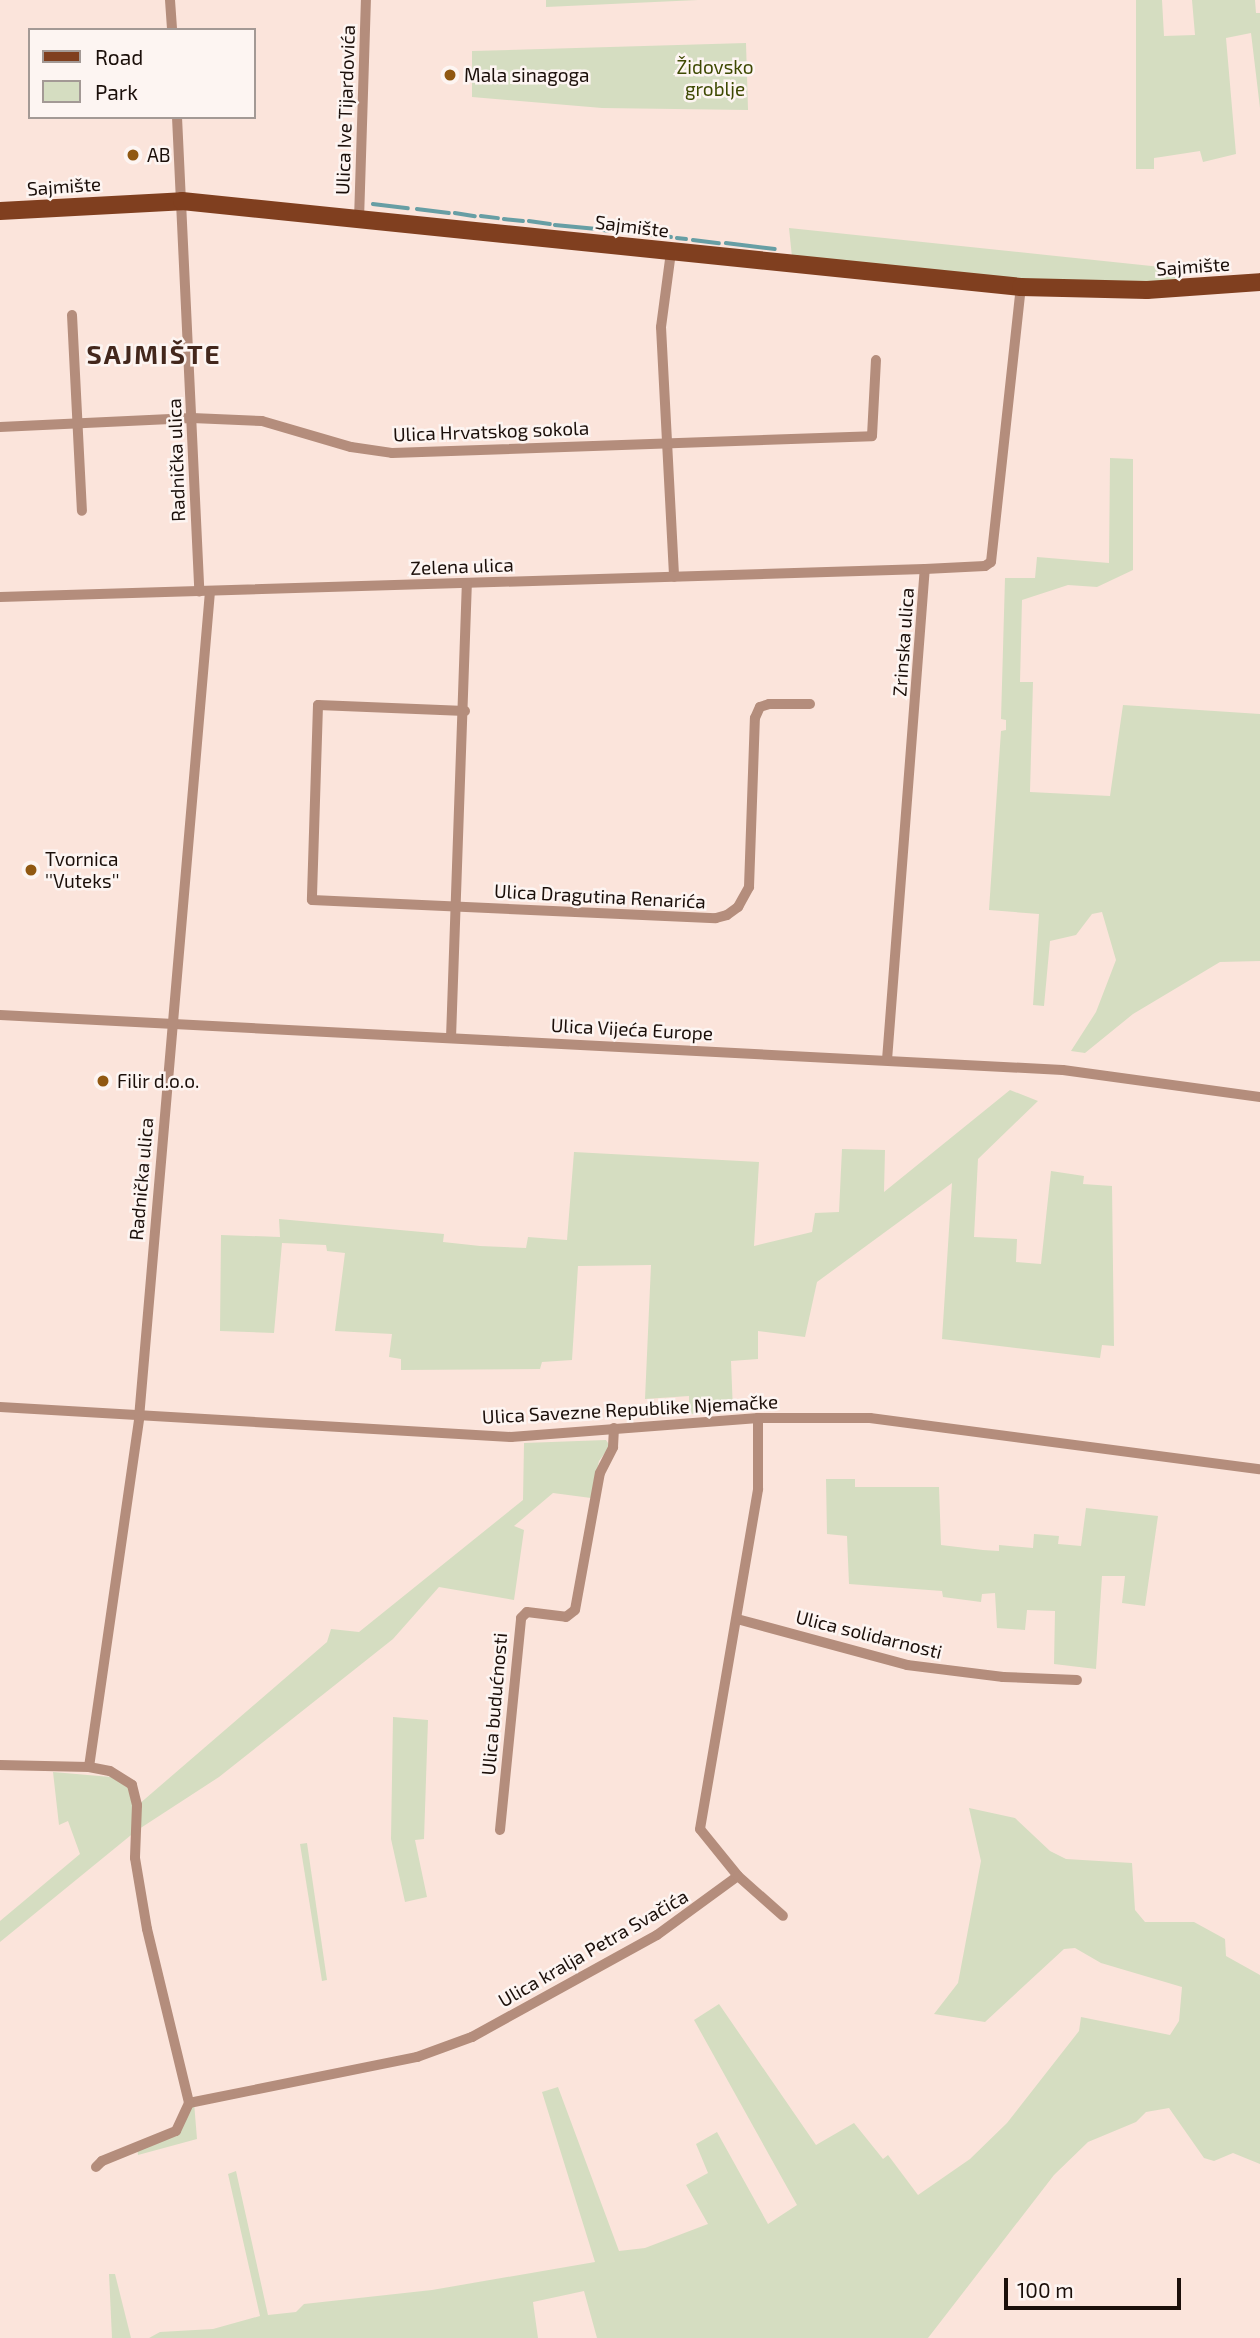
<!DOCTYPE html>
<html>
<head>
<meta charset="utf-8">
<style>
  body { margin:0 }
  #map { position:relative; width:1260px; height:2338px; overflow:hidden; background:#fbe4db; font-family:"Exo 2",sans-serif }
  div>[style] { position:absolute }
  .green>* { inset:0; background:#d5ddc1 }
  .stream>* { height:3.5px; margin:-1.75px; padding:0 1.75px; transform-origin:1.75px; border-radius:1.75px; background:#679ea4 }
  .minor>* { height:10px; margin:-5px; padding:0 5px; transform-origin:5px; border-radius:5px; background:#b48d7c }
  .primary>* { height:18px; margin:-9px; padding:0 9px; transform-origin:9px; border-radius:9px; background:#803f1f }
  .dots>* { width:19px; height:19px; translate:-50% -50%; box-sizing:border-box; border:4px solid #fdf5f2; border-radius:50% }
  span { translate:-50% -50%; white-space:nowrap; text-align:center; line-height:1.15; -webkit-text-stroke:5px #fdf5f2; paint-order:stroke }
  .park-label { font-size:19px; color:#3e4902 }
  .poi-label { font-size:19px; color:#1b0f0a }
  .left { translate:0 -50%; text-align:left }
  .street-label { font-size:19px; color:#1b0f0a }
  .district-label { font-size:26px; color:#43271c; font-weight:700; letter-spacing:2px }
  .legend { position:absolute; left:28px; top:28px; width:228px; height:91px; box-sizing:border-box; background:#fdf5f2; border:2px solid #a39995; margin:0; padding:9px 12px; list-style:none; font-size:21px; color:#1b0f0a }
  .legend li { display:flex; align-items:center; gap:14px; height:35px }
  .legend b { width:35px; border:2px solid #a39995 }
  .scale { position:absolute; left:1004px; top:2278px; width:177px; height:32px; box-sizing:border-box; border:4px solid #1b0f0a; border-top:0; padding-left:9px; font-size:21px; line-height:24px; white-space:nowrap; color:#1b0f0a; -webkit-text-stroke:5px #fdf5f2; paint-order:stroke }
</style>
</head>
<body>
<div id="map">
  <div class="green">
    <div style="clip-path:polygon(546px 0,698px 0,546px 7px)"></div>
    <div style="clip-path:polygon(1136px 0,1162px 0,1164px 36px,1195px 35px,1192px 0,1255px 0,1256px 13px,1260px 13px,1260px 108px,1251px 33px,1226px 38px,1236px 154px,1203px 162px,1200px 151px,1161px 157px,1154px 158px,1154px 169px,1136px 169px)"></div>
    <div style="clip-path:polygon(746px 43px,748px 110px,602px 108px,472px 97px,472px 51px)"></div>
    <div style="clip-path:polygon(789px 228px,1180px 269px,1179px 281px,1046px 283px,792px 257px)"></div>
    <div style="clip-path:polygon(1110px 458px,1133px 459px,1133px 570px,1097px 587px,1068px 585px,1022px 600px,1020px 682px,1033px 682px,1030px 792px,1110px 796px,1123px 705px,1260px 714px,1260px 961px,1220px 962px,1133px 1014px,1085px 1053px,1071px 1051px,1096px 1012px,1116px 960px,1102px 912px,1092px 914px,1076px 935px,1050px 941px,1044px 1006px,1033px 1005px,1039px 914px,989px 910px,1001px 731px,1006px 730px,1006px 720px,1001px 719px,1005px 578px,1035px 578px,1037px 557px,1109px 563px)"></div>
    <div style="clip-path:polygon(1010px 1090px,1038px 1101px,978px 1159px,974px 1237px,1017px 1239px,1016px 1262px,1041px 1264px,1051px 1171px,1084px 1176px,1083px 1184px,1112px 1186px,1114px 1346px,1102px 1345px,1100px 1358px,942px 1339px,952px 1183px,817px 1282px,805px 1337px,758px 1331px,758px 1359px,731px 1361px,733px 1412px,689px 1414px,689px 1396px,645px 1399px,651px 1265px,578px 1266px,572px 1360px,542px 1362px,540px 1369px,401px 1370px,401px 1359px,389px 1357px,392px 1334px,335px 1331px,345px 1253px,327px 1251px,326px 1245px,282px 1243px,274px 1333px,220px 1331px,221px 1235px,280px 1237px,279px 1219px,444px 1234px,443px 1242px,480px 1246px,526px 1248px,528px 1237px,567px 1240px,574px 1152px,759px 1162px,754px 1246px,812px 1232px,815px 1213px,839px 1212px,842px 1149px,885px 1150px,884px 1192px)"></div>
    <div style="clip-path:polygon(606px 1440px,610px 1446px,599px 1461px,591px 1498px,553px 1493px,514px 1526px,524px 1530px,514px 1600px,439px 1587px,393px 1639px,219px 1777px,136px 1831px,0 1942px,0 1921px,80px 1854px,68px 1821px,59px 1825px,53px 1772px,111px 1777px,130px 1789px,138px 1805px,327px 1642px,331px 1629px,359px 1632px,523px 1500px,524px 1443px)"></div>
    <div style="clip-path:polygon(826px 1479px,855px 1479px,855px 1487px,939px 1487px,941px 1545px,983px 1550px,999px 1551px,999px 1545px,1033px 1548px,1034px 1534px,1059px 1536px,1058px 1544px,1081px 1546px,1086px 1508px,1158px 1516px,1145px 1606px,1122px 1603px,1125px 1576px,1102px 1576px,1096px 1669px,1054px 1664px,1055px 1611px,1027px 1610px,1025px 1630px,997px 1628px,995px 1593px,982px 1594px,981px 1602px,943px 1597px,942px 1591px,849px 1584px,847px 1536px,827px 1534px)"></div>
    <div style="clip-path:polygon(393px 1717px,428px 1720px,424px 1839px,415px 1840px,427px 1897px,405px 1902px,391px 1839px)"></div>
    <div style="clip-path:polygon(969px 1808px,1015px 1818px,1050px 1851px,1066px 1859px,1132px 1863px,1135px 1910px,1145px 1922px,1194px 1922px,1225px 1939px,1226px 1956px,1260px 1975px,1260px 2164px,1233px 2153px,1214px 2161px,1204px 2158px,1169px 2108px,1146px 2112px,1136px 2122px,1088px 2142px,1054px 2175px,928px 2338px,597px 2338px,584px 2291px,533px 2302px,538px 2338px,149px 2338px,160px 2332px,213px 2329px,260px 2316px,228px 2174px,236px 2171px,268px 2315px,296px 2312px,304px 2304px,432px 2290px,595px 2262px,542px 2092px,558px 2087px,619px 2251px,645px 2248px,708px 2224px,686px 2185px,708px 2173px,696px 2144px,717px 2132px,768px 2224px,797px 2205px,694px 2020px,719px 2004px,816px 2145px,854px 2123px,883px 2159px,888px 2155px,918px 2195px,970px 2159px,1007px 2123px,1079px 2031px,1081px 2017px,1170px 2035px,1179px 2021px,1182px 1987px,1101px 1963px,1075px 1948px,1064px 1949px,985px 2022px,934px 2014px,958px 1983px,981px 1861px)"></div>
    <div style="clip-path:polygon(307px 1843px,327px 1980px,322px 1981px,300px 1844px)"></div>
    <div style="clip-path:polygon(194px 2102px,197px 2139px,138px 2155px,137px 2147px,176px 2131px)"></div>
    <div style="clip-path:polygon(109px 2274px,115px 2274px,131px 2338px,112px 2338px)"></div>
  </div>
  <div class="stream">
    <div style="left:373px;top:204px;width:35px;rotate:7deg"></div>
    <div style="left:417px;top:209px;width:32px;rotate:7deg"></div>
    <div style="left:455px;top:213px;width:20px;rotate:9deg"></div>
    <div style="left:481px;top:216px;width:17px;rotate:7deg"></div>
    <div style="left:504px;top:219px;width:19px;rotate:6deg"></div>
    <div style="left:529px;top:221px;width:21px;rotate:8deg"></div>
    <div style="left:555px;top:225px;width:42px;rotate:5.4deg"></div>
    <div style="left:603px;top:230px;width:18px;rotate:6deg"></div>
    <div style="left:628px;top:233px;width:18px;rotate:6deg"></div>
    <div style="left:652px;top:235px;width:19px;rotate:6deg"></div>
    <div style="left:677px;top:238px;width:9px;rotate:6deg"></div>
    <div style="left:693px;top:240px;width:26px;rotate:7deg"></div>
    <div style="left:726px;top:243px;width:49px;rotate:7deg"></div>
  </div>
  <div class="minor">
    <div style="left:170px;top:0;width:30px;rotate:86deg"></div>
    <div style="left:177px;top:117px;width:475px;rotate:87.3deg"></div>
    <div style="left:359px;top:220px;width:220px;rotate:-88.2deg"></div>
    <div style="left:671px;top:252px;width:76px;rotate:97.6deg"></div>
    <div style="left:661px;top:327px;width:250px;rotate:87deg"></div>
    <div style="left:72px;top:315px;width:196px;rotate:87.1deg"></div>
    <div style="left:0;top:427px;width:192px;rotate:-2.7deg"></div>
    <div style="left:192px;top:418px;width:70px;rotate:2.5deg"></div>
    <div style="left:262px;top:421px;width:93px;rotate:16.3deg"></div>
    <div style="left:351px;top:447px;width:41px;rotate:8.3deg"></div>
    <div style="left:392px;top:453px;width:480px;rotate:-2deg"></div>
    <div style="left:872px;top:436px;width:76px;rotate:-87deg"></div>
    <div style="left:0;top:597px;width:925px;rotate:-1.73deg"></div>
    <div style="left:465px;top:711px;width:147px;rotate:-177.7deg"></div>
    <div style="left:318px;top:705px;width:195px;rotate:91.8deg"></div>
    <div style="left:312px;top:900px;width:404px;rotate:2.6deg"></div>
    <div style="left:716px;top:918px;width:11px;rotate:-15deg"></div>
    <div style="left:727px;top:915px;width:14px;rotate:-36deg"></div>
    <div style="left:738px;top:907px;width:23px;rotate:-61deg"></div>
    <div style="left:749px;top:887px;width:169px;rotate:-88deg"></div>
    <div style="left:755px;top:718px;width:12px;rotate:-66deg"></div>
    <div style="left:760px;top:707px;width:9px;rotate:-18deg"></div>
    <div style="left:769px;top:704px;width:41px"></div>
    <div style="left:0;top:1015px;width:1064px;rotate:2.96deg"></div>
    <div style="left:1063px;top:1070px;width:199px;rotate:7.8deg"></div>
    <div style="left:451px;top:1038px;width:454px;rotate:-88deg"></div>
    <div style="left:887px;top:1060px;width:492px;rotate:-85.6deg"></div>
    <div style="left:925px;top:569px;width:60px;rotate:-2.9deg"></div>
    <div style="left:985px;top:566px;width:7px;rotate:-34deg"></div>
    <div style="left:991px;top:562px;width:277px;rotate:-83.8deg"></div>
    <div style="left:0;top:1407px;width:512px;rotate:3.36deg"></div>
    <div style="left:511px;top:1437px;width:248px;rotate:-4.4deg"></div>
    <div style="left:758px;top:1418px;width:112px"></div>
    <div style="left:870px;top:1418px;width:393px;rotate:7.5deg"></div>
    <div style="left:737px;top:1619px;width:176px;rotate:15.1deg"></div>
    <div style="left:907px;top:1665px;width:97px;rotate:7.1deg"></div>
    <div style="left:1003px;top:1677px;width:74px;rotate:2.3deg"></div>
    <div style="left:0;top:1765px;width:89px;rotate:1.3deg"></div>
    <div style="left:89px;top:1767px;width:21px;rotate:11deg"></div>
    <div style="left:110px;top:1771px;width:26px;rotate:32deg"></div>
    <div style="left:132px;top:1785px;width:21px;rotate:76deg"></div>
    <div style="left:137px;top:1805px;width:53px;rotate:92.2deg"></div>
    <div style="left:135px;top:1858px;width:72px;rotate:80.4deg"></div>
    <div style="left:147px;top:1929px;width:179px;rotate:76.4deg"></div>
    <div style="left:189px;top:2103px;width:233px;rotate:-11.4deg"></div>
    <div style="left:417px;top:2057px;width:59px;rotate:-20deg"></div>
    <div style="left:472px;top:2037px;width:211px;rotate:-28.9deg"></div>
    <div style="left:657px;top:1935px;width:100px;rotate:-36.1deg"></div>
    <div style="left:738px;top:1876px;width:60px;rotate:-129deg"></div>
    <div style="left:700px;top:1829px;width:345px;rotate:-80.3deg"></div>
    <div style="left:758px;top:1489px;width:71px;rotate:-90deg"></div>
    <div style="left:89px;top:1767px;width:353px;rotate:-81.8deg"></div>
    <div style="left:139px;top:1418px;width:830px;rotate:-85.09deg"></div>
    <div style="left:500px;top:1830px;width:213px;rotate:-84.3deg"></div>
    <div style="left:521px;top:1618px;width:8px;rotate:-45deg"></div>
    <div style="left:527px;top:1612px;width:39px;rotate:7deg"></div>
    <div style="left:566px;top:1617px;width:11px;rotate:-38deg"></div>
    <div style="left:575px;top:1610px;width:139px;rotate:-79.7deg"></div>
    <div style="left:600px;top:1473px;width:29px;rotate:-63deg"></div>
    <div style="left:613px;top:1447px;width:19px;rotate:-87deg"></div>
    <div style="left:738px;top:1876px;width:60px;rotate:41.6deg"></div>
    <div style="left:96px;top:2167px;width:8px;rotate:-45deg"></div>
    <div style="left:102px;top:2161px;width:80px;rotate:-22.1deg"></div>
    <div style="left:176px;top:2131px;width:31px;rotate:-65deg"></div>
  </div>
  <div class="primary">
    <div style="left:0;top:211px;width:182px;rotate:-3.1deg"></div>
    <div style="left:182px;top:201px;width:843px;rotate:5.85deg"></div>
    <div style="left:1021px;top:287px;width:126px;rotate:1.4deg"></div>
    <div style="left:1147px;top:290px;width:113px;rotate:-4deg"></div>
  </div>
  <div class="dots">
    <div style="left:450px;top:75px;background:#905811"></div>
    <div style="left:133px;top:155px;background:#905811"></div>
    <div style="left:31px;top:870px;background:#905811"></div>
    <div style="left:103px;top:1081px;background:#905811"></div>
  </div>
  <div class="park-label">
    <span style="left:715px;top:78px">Židovsko<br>groblje</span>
  </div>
  <div class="poi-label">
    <span class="left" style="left:464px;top:75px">Mala sinagoga</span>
    <span class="left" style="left:147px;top:155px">AB</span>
    <span class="left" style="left:45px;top:870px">Tvornica<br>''Vuteks''</span>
    <span class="left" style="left:117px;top:1081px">Filir d.o.o.</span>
  </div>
  <div class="street-label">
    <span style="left:345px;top:110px;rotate:-88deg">Ulica Ive Tijardovića</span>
    <span style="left:64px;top:186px;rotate:-4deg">Sajmište</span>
    <span style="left:632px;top:226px;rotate:7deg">Sajmište</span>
    <span style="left:1193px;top:266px;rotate:-4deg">Sajmište</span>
    <span style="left:491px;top:431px;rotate:-2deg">Ulica Hrvatskog sokola</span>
    <span style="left:176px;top:460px;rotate:-92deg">Radnička ulica</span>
    <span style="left:462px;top:566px;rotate:-2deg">Zelena ulica</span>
    <span style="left:903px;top:642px;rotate:-86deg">Zrinska ulica</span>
    <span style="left:600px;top:896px;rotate:3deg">Ulica Dragutina Renarića</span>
    <span style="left:632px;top:1029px;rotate:3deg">Ulica Vijeća Europe</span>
    <span style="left:141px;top:1179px;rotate:-85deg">Radnička ulica</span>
    <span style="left:630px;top:1409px;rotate:-3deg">Ulica Savezne Republike Njemačke</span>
    <span style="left:869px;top:1634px;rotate:14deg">Ulica solidarnosti</span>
    <span style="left:494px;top:1704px;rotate:-85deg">Ulica budućnosti</span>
    <span style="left:593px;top:1948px;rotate:-30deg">Ulica kralja Petra Svačića</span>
  </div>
  <div class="district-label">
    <span style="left:154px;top:354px">SAJMIŠTE</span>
  </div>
  <ul class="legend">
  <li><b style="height:9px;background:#803f1f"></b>Road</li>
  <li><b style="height:19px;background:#d5ddc1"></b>Park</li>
  </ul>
  <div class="scale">100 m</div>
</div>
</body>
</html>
